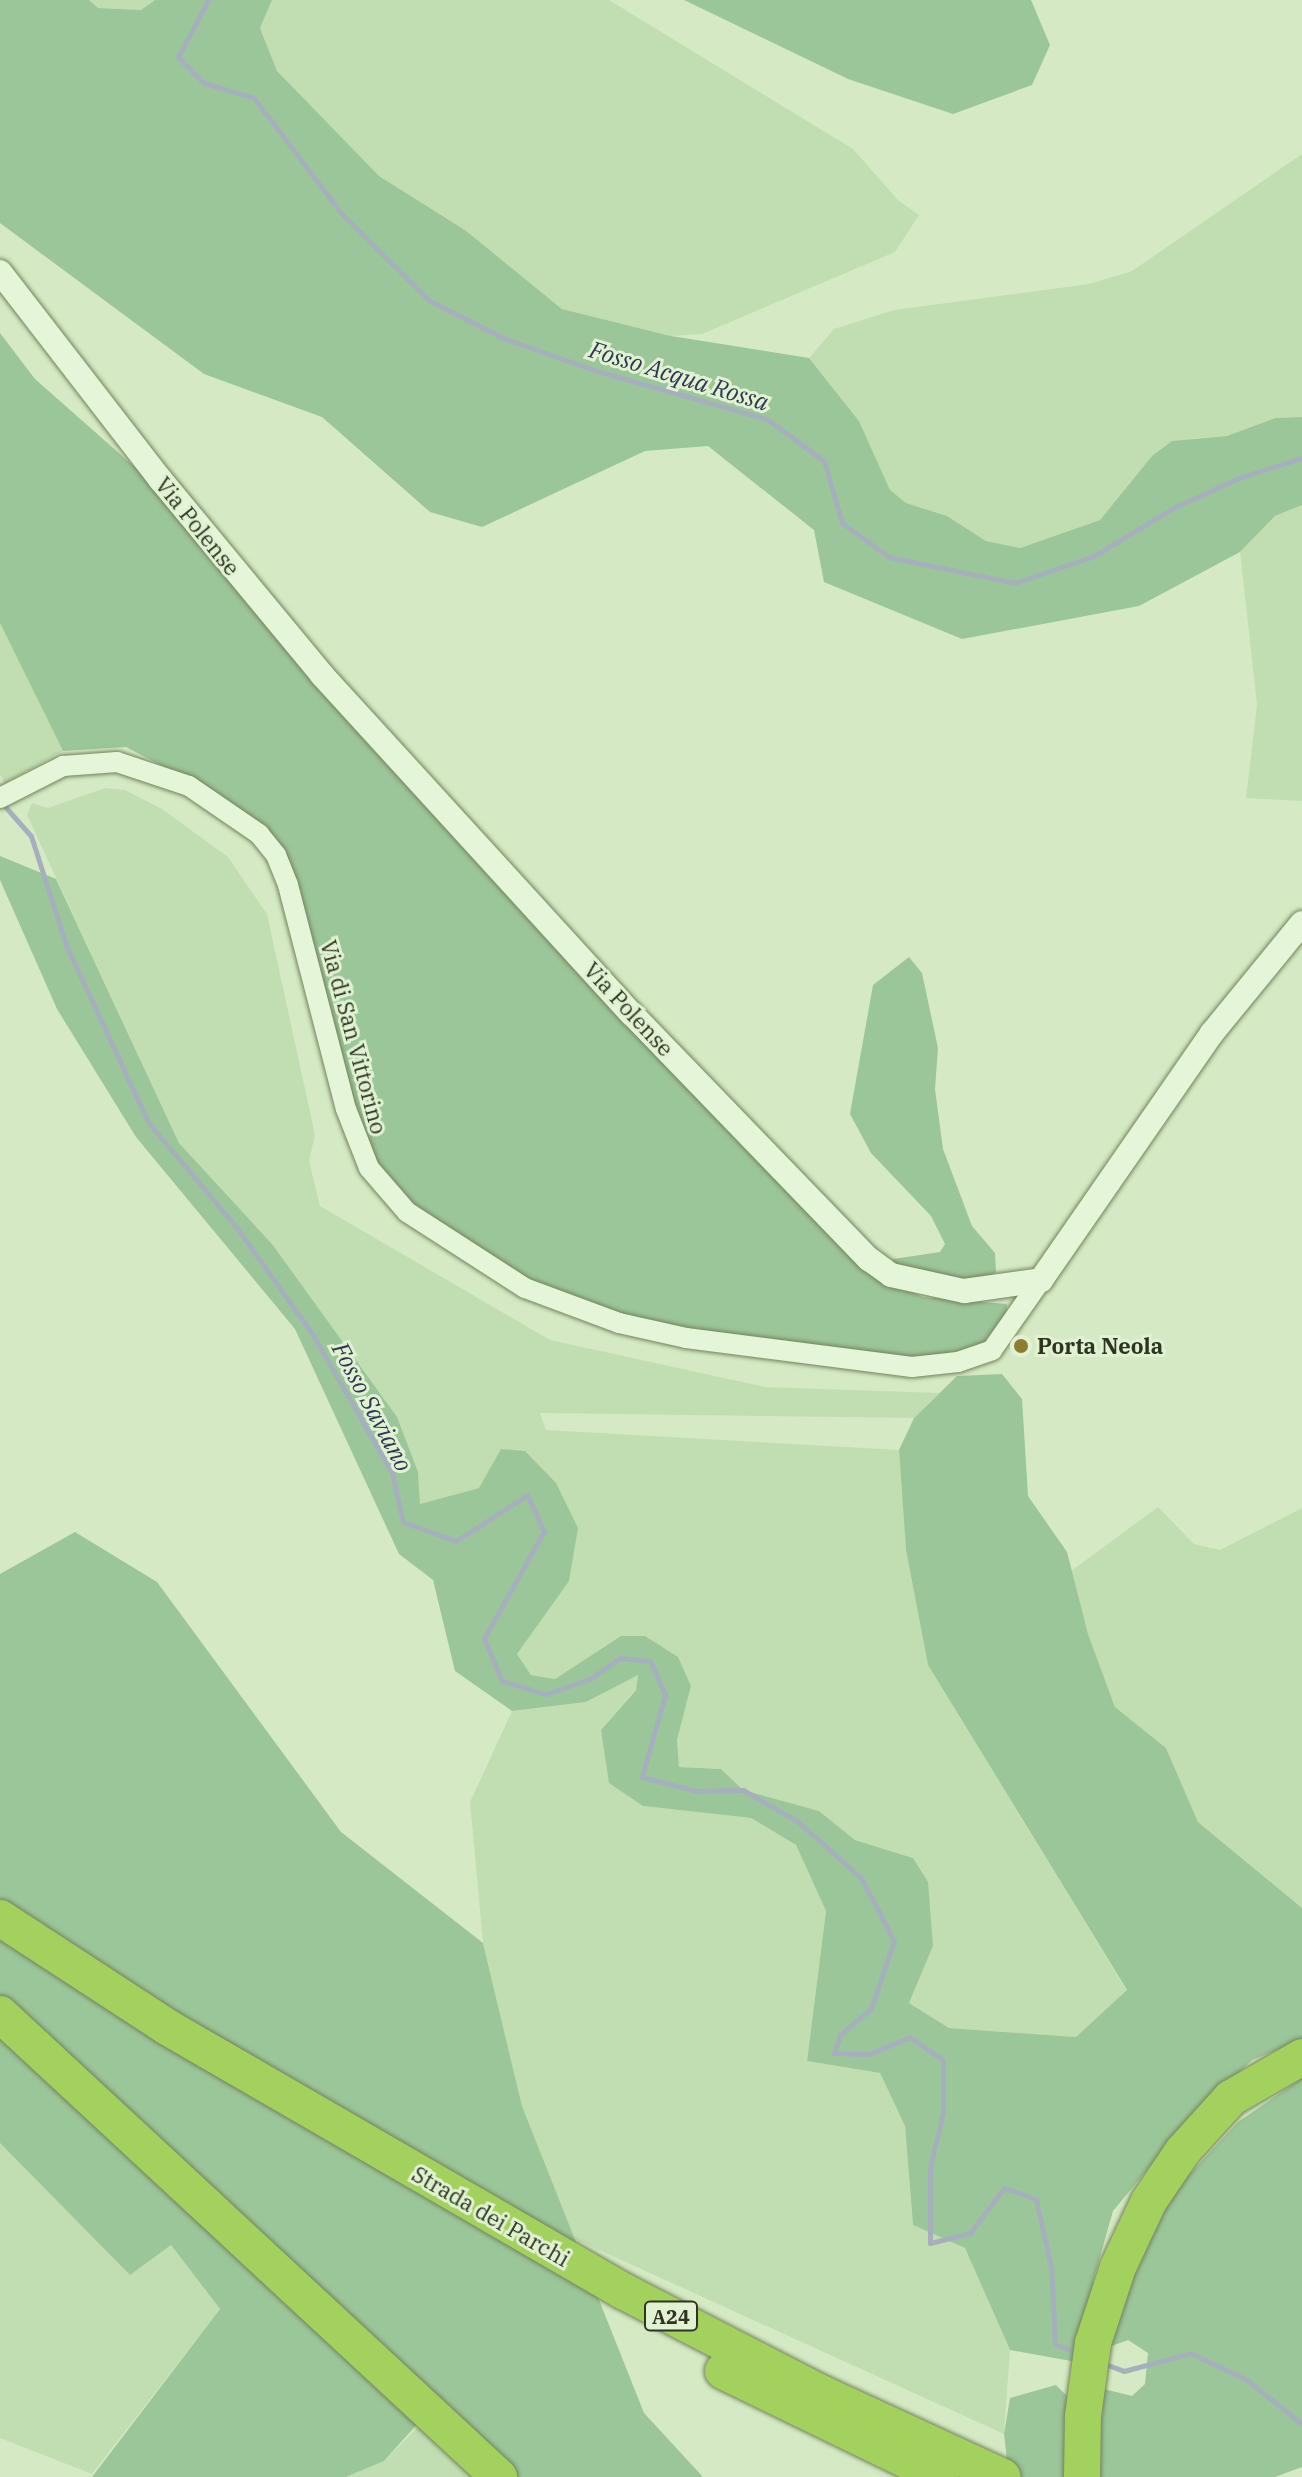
<!DOCTYPE html>
<html>
<head>
<meta charset="utf-8">
<style>
  body { margin:0 }
  #map { position:relative; width:1302px; height:2477px; overflow:hidden; background:#d5eac4; font-family:"IBM Plex Serif",serif }
  div>[style] { position:absolute }
  .farmland>* { inset:0; background:#c1deb3 }
  .green>* { inset:0; background:#9bc699 }
  .stream>* { height:5px; margin:-2.5px; padding:0 2.5px; transform-origin:2.5px; border-radius:2.5px; background:#a6b0bd }
  .roads { filter:drop-shadow(0 0 2px #74825c) drop-shadow(0 0 2px #74825c) }
  .minor>* { height:20px; margin:-10px; padding:0 10px; transform-origin:10px; border-radius:10px; background:#e5f5d7 }
  .tertiary>* { height:24px; margin:-12px; padding:0 12px; transform-origin:12px; border-radius:12px; background:#e5f5d7 }
  .motorway>* { height:36px; margin:-18px; padding:0 18px; transform-origin:18px; border-radius:18px; background:#a2d15d }
  .dots>* { width:22px; height:22px; translate:-50% -50%; box-sizing:border-box; border:4px solid #e1f2d3; border-radius:50% }
  span { translate:-50% -50%; white-space:nowrap; text-align:center; line-height:1.15; -webkit-text-stroke:6px #e1f2d3; paint-order:stroke }
  .shield-label span { padding:2px 6px; background:#e1f2d3; border:2px solid; border-radius:6px; -webkit-text-stroke-width:0 }
  .shield-label { font-size:20px; color:#2d341f; font-weight:700 }
  .street-label { font-size:22px; color:#2d341f }
  .poi-label { font-size:22px; color:#2d341f; font-weight:700 }
  .left { translate:0 -50%; text-align:left }
  .water-label { font-size:24px; color:#303752; font-style:italic }
</style>
</head>
<body>
<div id="map">
  <div class="farmland">
    <div style="clip-path:polygon(89px 0,155px 0,141px 10px,98px 8px)"></div>
    <div style="clip-path:polygon(272px 0,609px 0,853px 149px,898px 200px,919px 215px,895px 252px,702px 334px,671px 336px,562px 309px,465px 230px,379px 176px,321px 119px,277px 71px,260px 28px)"></div>
    <div style="clip-path:polygon(1302px 154px,1302px 417px,1275px 418px,1227px 436px,1190px 439px,1152px 456px,1100px 520px,1020px 548px,986px 541px,947px 516px,906px 503px,890px 490px,859px 421px,809px 358px,834px 329px,894px 310px,1089px 284px,1132px 271px)"></div>
    <div style="clip-path:polygon(1302px 505px,1302px 801px,1246px 798px,1257px 705px,1240px 552px,1275px 516px)"></div>
    <div style="clip-path:polygon(0 623px,63px 751px,5px 783px,0 775px)"></div>
    <div style="clip-path:polygon(105px 788px,125px 790px,162px 809px,228px 857px,267px 914px,315px 1135px,309px 1161px,320px 1206px,550px 1340px,765px 1387px,939px 1393px,914px 1418px,540px 1413px,546px 1430px,899px 1450px,906px 1550px,928px 1665px,1127px 1991px,1076px 2037px,949px 2028px,909px 2003px,933px 1946px,913px 1858px,855px 1840px,819px 1811px,743px 1790px,721px 1769px,679px 1767px,677px 1740px,691px 1686px,621px 1636px,555px 1679px,531px 1675px,517px 1654px,538px 1620px,479px 1488px,420px 1504px,418px 1472px,272px 1244px,179px 1143px,27px 815px,32px 803px,48px 808px)"></div>
    <div style="clip-path:polygon(1158px 1507px,1194px 1544px,1220px 1550px,1302px 1508px,1302px 1908px,1198px 1822px,1166px 1748px,1115px 1707px,1088px 1634px,1071px 1571px)"></div>
    <div style="clip-path:polygon(638px 1674px,636px 1689px,601px 1730px,643px 1806px,751px 1818px,796px 1845px,826px 1911px,807px 2061px,880px 2073px,905px 2126px,913px 2225px,965px 2248px,1010px 2350px,1004px 2434px,575px 2239px,522px 2106px,483px 1943px,470px 1802px,512px 1711px,586px 1702px)"></div>
    <div style="clip-path:polygon(0 2143px,130px 2274px,171px 2245px,220px 2309px,92px 2474px,0 2438px)"></div>
    <div style="clip-path:polygon(423px 2422px,482px 2477px,346px 2477px,384px 2461px)"></div>
  </div>
  <div class="green">
    <div style="clip-path:polygon(0 0,89px 0,98px 8px,141px 10px,155px 0,272px 0,260px 28px,277px 71px,379px 176px,465px 230px,562px 309px,671px 336px,809px 358px,859px 421px,890px 490px,906px 503px,947px 516px,986px 541px,1020px 548px,1100px 520px,1152px 456px,1172px 441px,1227px 436px,1275px 418px,1302px 417px,1302px 505px,1275px 516px,1240px 552px,1139px 606px,962px 639px,824px 582px,814px 530px,708px 446px,645px 451px,482px 527px,430px 512px,322px 417px,204px 374px,0 223px)"></div>
    <div style="clip-path:polygon(684px 0,1031px 0,1050px 45px,1032px 85px,953px 114px,848px 79px)"></div>
    <div style="clip-path:polygon(0 333px,35px 379px,154px 484px,627px 1019px,865px 1272px,923px 1297px,1007px 1304px,1006px 1319px,984px 1346px,912px 1360px,651px 1324px,572px 1300px,494px 1263px,411px 1206px,382px 1176px,353px 1107px,295px 883px,220px 796px,126px 747px,63px 751px,0 623px)"></div>
    <div style="clip-path:polygon(0 856px,56px 879px,179px 1143px,272px 1244px,397px 1417px,418px 1472px,420px 1504px,479px 1488px,501px 1449px,525px 1451px,556px 1483px,578px 1528px,569px 1581px,517px 1654px,531px 1675px,555px 1679px,621px 1636px,645px 1636px,678px 1657px,691px 1686px,677px 1740px,679px 1767px,721px 1769px,743px 1790px,819px 1811px,855px 1840px,913px 1858px,928px 1882px,933px 1946px,909px 2003px,949px 2028px,1076px 2037px,1127px 1990px,928px 1665px,906px 1550px,899px 1450px,914px 1418px,957px 1376px,1002px 1374px,1022px 1399px,1028px 1496px,1067px 1552px,1088px 1634px,1115px 1707px,1166px 1748px,1198px 1822px,1302px 1908px,1302px 2040px,1252px 2060px,1185px 2124px,1113px 2211px,1093px 2281px,1127px 2288px,1172px 2193px,1238px 2122px,1302px 2078px,1302px 2467px,1275px 2477px,1096px 2477px,1100px 2388px,1132px 2396px,1145px 2384px,1148px 2353px,1128px 2340px,1071px 2361px,1010px 2350px,965px 2248px,913px 2225px,905px 2126px,880px 2073px,807px 2061px,826px 1911px,796px 1845px,751px 1818px,643px 1806px,609px 1783px,601px 1730px,636px 1690px,638px 1675px,586px 1702px,512px 1711px,455px 1671px,433px 1580px,399px 1554px,295px 1329px,136px 1137px,57px 1009px,0 880px)"></div>
    <div style="clip-path:polygon(909px 957px,922px 973px,938px 1048px,935px 1089px,943px 1149px,972px 1226px,995px 1253px,996px 1272px,980px 1285px,890px 1270px,893px 1259px,940px 1252px,945px 1244px,931px 1216px,871px 1153px,850px 1114px,873px 985px)"></div>
    <div style="clip-path:polygon(75px 1532px,157px 1582px,341px 1832px,483px 1943px,522px 2106px,644px 2413px,703px 2477px,518px 2477px,438px 2401px,384px 2461px,346px 2477px,92px 2477px,220px 2309px,171px 2245px,130px 2275px,0 2143px,0 1574px)"></div>
    <div style="clip-path:polygon(1056px 2385px,1067px 2396px,1066px 2477px,1009px 2477px,1004px 2434px,1010px 2398px)"></div>
  </div>
  <div class="stream">
    <div style="left:208px;top:0;width:64px;rotate:117.8deg"></div>
    <div style="left:178px;top:57px;width:37px;rotate:45deg"></div>
    <div style="left:204px;top:83px;width:52px;rotate:16.7deg"></div>
    <div style="left:254px;top:98px;width:144px;rotate:52.9deg"></div>
    <div style="left:341px;top:213px;width:125px;rotate:44.7deg"></div>
    <div style="left:430px;top:301px;width:82px;rotate:26.9deg"></div>
    <div style="left:503px;top:338px;width:100px;rotate:19.3deg"></div>
    <div style="left:597px;top:371px;width:177px;rotate:15.8deg"></div>
    <div style="left:767px;top:419px;width:71px;rotate:36.4deg"></div>
    <div style="left:824px;top:461px;width:65px;rotate:73.8deg"></div>
    <div style="left:842px;top:523px;width:58px;rotate:35.9deg"></div>
    <div style="left:889px;top:557px;width:129px;rotate:11.7deg"></div>
    <div style="left:1015px;top:583px;width:83px;rotate:-18.9deg"></div>
    <div style="left:1094px;top:556px;width:92px;rotate:-31.3deg"></div>
    <div style="left:1173px;top:508px;width:75px;rotate:-24.5deg"></div>
    <div style="left:1241px;top:477px;width:64px;rotate:-17.3deg"></div>
    <div style="left:1px;top:802px;width:45px;rotate:48.6deg"></div>
    <div style="left:31px;top:836px;width:114px;rotate:72.2deg"></div>
    <div style="left:66px;top:945px;width:195px;rotate:65.1deg"></div>
    <div style="left:148px;top:1122px;width:138px;rotate:50deg"></div>
    <div style="left:237px;top:1228px;width:131px;rotate:54.6deg"></div>
    <div style="left:313px;top:1335px;width:159px;rotate:60.2deg"></div>
    <div style="left:392px;top:1473px;width:50px;rotate:77.3deg"></div>
    <div style="left:403px;top:1522px;width:56px;rotate:19.7deg"></div>
    <div style="left:456px;top:1541px;width:85px;rotate:-32.9deg"></div>
    <div style="left:527px;top:1495px;width:40px;rotate:65deg"></div>
    <div style="left:544px;top:1531px;width:124px;rotate:119.1deg"></div>
    <div style="left:484px;top:1639px;width:46px;rotate:66.8deg"></div>
    <div style="left:502px;top:1681px;width:46px;rotate:16.5deg"></div>
    <div style="left:546px;top:1694px;width:46px;rotate:-18.8deg"></div>
    <div style="left:590px;top:1679px;width:37px;rotate:-35deg"></div>
    <div style="left:620px;top:1658px;width:30px;rotate:6deg"></div>
    <div style="left:650px;top:1661px;width:37px;rotate:66deg"></div>
    <div style="left:665px;top:1695px;width:85px;rotate:105.7deg"></div>
    <div style="left:642px;top:1777px;width:57px;rotate:14.3deg"></div>
    <div style="left:697px;top:1791px;width:46px;rotate:-1.2deg"></div>
    <div style="left:743px;top:1790px;width:62px;rotate:29.9deg"></div>
    <div style="left:797px;top:1821px;width:86px;rotate:41.7deg"></div>
    <div style="left:861px;top:1878px;width:71px;rotate:62.4deg"></div>
    <div style="left:894px;top:1941px;width:71px;rotate:108.9deg"></div>
    <div style="left:871px;top:2008px;width:41px;rotate:138.9deg"></div>
    <div style="left:840px;top:2035px;width:19px;rotate:108deg"></div>
    <div style="left:834px;top:2053px;width:35px;rotate:2deg"></div>
    <div style="left:869px;top:2054px;width:44px;rotate:-22.5deg"></div>
    <div style="left:910px;top:2037px;width:40px;rotate:34.9deg"></div>
    <div style="left:943px;top:2060px;width:52px;rotate:90deg"></div>
    <div style="left:943px;top:2112px;width:57px;rotate:103.1deg"></div>
    <div style="left:930px;top:2168px;width:75px;rotate:90deg"></div>
    <div style="left:930px;top:2243px;width:41px;rotate:-14deg"></div>
    <div style="left:970px;top:2233px;width:56px;rotate:-52.9deg"></div>
    <div style="left:1004px;top:2188px;width:34px;rotate:19deg"></div>
    <div style="left:1036px;top:2199px;width:70px;rotate:77.6deg"></div>
    <div style="left:1051px;top:2267px;width:77px;rotate:87deg"></div>
    <div style="left:1055px;top:2344px;width:24px;rotate:22deg"></div>
    <div style="left:1105px;top:2364px;width:20px;rotate:20deg"></div>
    <div style="left:1124px;top:2371px;width:69px;rotate:-15deg"></div>
    <div style="left:1191px;top:2353px;width:62px;rotate:25.7deg"></div>
    <div style="left:1247px;top:2380px;width:70px;rotate:38.7deg"></div>
  </div>
  <div class="roads">
    <div class="minor">
      <div style="left:0;top:798px;width:71px;rotate:-26.9deg"></div>
      <div style="left:63px;top:766px;width:54px;rotate:-4.2deg"></div>
      <div style="left:117px;top:762px;width:76px;rotate:18.4deg"></div>
      <div style="left:189px;top:786px;width:85px;rotate:34.4deg"></div>
      <div style="left:259px;top:834px;width:27px;rotate:51deg"></div>
      <div style="left:276px;top:855px;width:32px;rotate:68deg"></div>
      <div style="left:288px;top:885px;width:231px;rotate:75.5deg"></div>
      <div style="left:346px;top:1109px;width:63px;rotate:68.7deg"></div>
      <div style="left:369px;top:1168px;width:58px;rotate:49.2deg"></div>
      <div style="left:407px;top:1212px;width:140px;rotate:32.8deg"></div>
      <div style="left:525px;top:1288px;width:100px;rotate:20.4deg"></div>
      <div style="left:619px;top:1323px;width:69px;rotate:12.6deg"></div>
      <div style="left:686px;top:1338px;width:228px;rotate:7.3deg"></div>
      <div style="left:912px;top:1367px;width:46px;rotate:-6.2deg"></div>
      <div style="left:958px;top:1362px;width:36px;rotate:-19deg"></div>
      <div style="left:992px;top:1350px;width:85px;rotate:-55deg"></div>
    </div>
    <div class="tertiary">
      <div style="left:0;top:272px;width:262px;rotate:52.3deg"></div>
      <div style="left:160px;top:479px;width:254px;rotate:50.4deg"></div>
      <div style="left:322px;top:675px;width:459px;rotate:47.6deg"></div>
      <div style="left:632px;top:1014px;width:341px;rotate:46deg"></div>
      <div style="left:869px;top:1259px;width:27px;rotate:36deg"></div>
      <div style="left:891px;top:1275px;width:75px;rotate:12.4deg"></div>
      <div style="left:964px;top:1291px;width:78px;rotate:-8.1deg"></div>
      <div style="left:1041px;top:1280px;width:300px;rotate:-55.3deg"></div>
      <div style="left:1212px;top:1033px;width:142px;rotate:-50.7deg"></div>
    </div>
    <div class="motorway">
      <div style="left:0;top:1918px;width:199px;rotate:33.1deg"></div>
      <div style="left:167px;top:2027px;width:527px;rotate:30.07deg"></div>
      <div style="left:623px;top:2291px;width:223px;rotate:27.3deg"></div>
      <div style="left:821px;top:2393px;width:200px;rotate:24.8deg"></div>
      <div style="left:0;top:2014px;width:681px;rotate:42.86deg"></div>
      <div style="left:723px;top:2371px;width:242px;rotate:25.9deg"></div>
      <div style="left:1082px;top:2477px;width:61px;rotate:-89.1deg"></div>
      <div style="left:1083px;top:2416px;width:74px;rotate:-82.2deg"></div>
      <div style="left:1093px;top:2343px;width:80px;rotate:-71.8deg"></div>
      <div style="left:1118px;top:2267px;width:73px;rotate:-64.8deg"></div>
      <div style="left:1149px;top:2201px;width:59px;rotate:-56deg"></div>
      <div style="left:1182px;top:2152px;width:73px;rotate:-47.8deg"></div>
      <div style="left:1231px;top:2098px;width:82px;rotate:-30deg"></div>
    </div>
  </div>
  <div class="dots">
    <div style="left:1021px;top:1346px;background:#8c7d32"></div>
  </div>
  <div class="shield-label">
    <span style="left:671px;top:2316px">A24</span>
  </div>
  <div class="street-label">
    <span style="left:198px;top:526px;rotate:51deg">Via Polense</span>
    <span style="left:629px;top:1009px;rotate:47deg">Via Polense</span>
    <span style="left:354px;top:1037px;rotate:75deg">Via di San Vittorino</span>
    <span style="left:491px;top:2216px;rotate:30deg">Strada dei Parchi</span>
  </div>
  <div class="poi-label">
    <span class="left" style="left:1037px;top:1346px">Porta Neola</span>
  </div>
  <div class="water-label">
    <span style="left:679px;top:376px;rotate:17deg">Fosso Acqua Rossa</span>
    <span style="left:372px;top:1407px;rotate:62deg">Fosso Saviano</span>
  </div>
</div>
</body>
</html>
